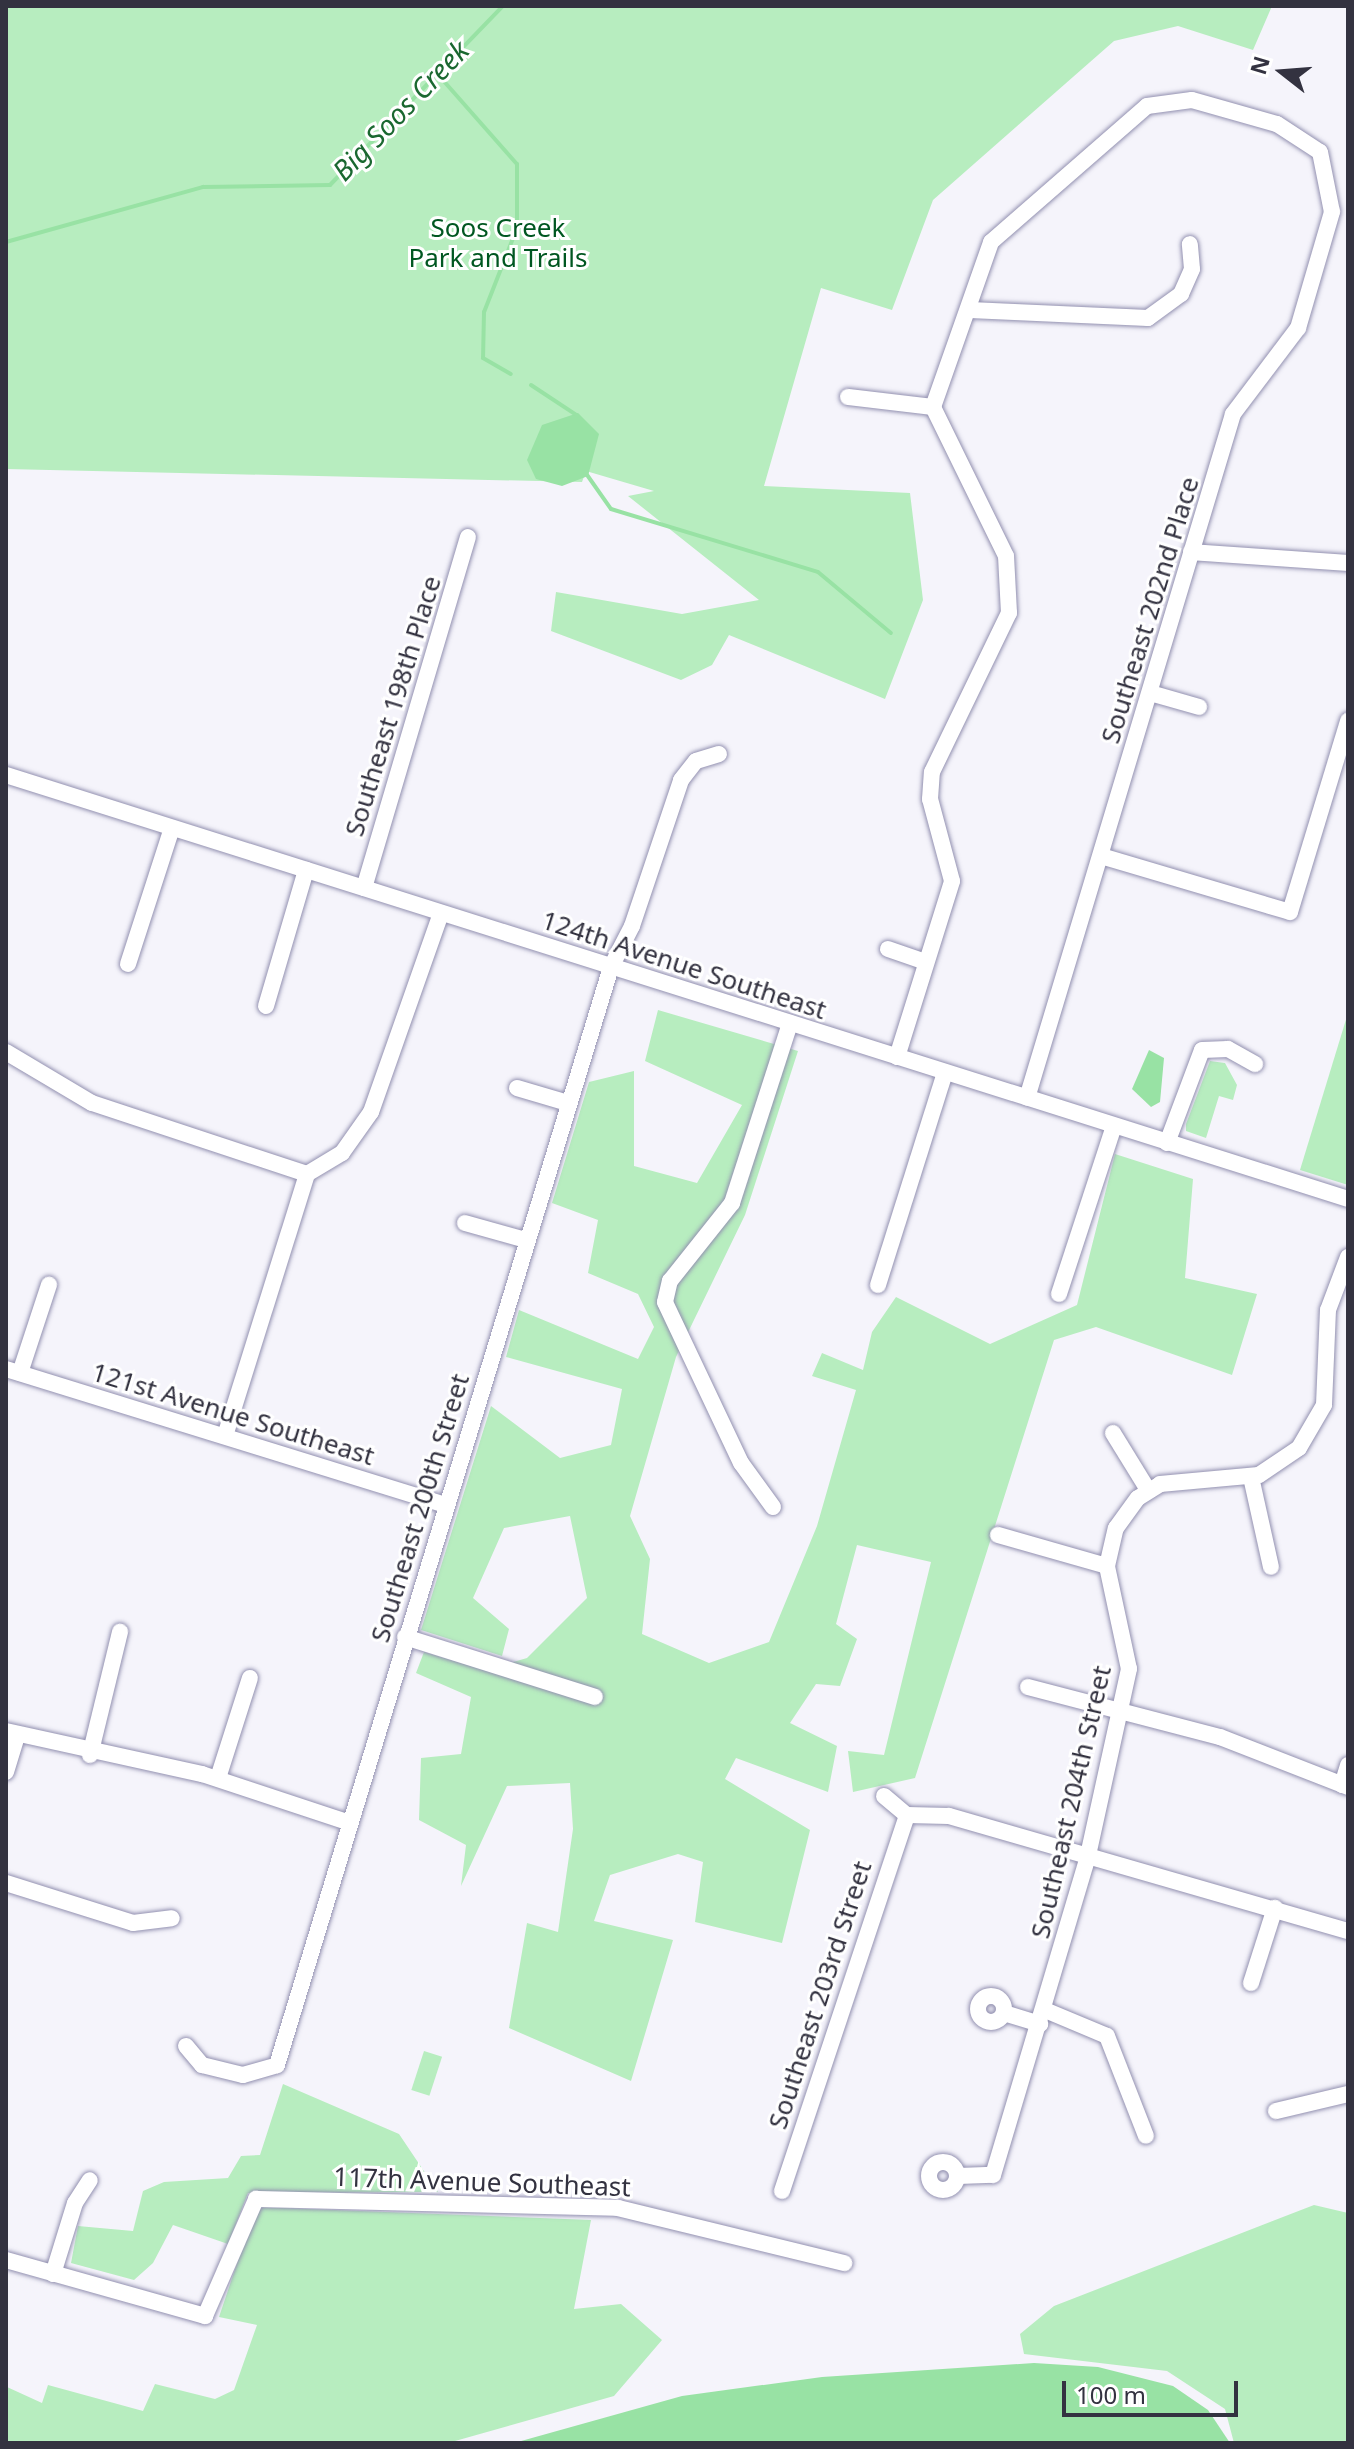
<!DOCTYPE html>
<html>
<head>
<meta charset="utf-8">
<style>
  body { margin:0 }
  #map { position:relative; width:1354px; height:2449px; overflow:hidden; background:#f5f4fb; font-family:"Noto Sans",sans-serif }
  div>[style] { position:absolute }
  .green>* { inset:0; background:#b7edbf; transform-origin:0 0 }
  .water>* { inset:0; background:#98e2a4 }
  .stream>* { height:4px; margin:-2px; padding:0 2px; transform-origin:2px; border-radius:2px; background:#98e2a4 }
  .roads { filter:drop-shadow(0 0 2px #9290b0) drop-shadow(0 0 2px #9290b0) }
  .minor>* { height:16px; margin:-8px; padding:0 8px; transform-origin:8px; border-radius:8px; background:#fff }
  .minor>.ring { margin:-8px; padding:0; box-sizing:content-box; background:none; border:16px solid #fff; border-radius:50% }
  span { translate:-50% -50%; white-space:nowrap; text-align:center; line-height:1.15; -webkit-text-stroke:6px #fff; paint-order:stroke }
  .park-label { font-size:26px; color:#005721 }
  .street-label { font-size:26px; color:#333240 }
  .water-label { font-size:28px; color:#1a6830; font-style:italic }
  .frame { position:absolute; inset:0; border:8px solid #333240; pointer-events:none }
  .north { position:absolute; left:1242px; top:32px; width:80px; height:80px; -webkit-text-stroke:6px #fff; paint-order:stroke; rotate:287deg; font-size:22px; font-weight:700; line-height:32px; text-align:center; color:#333240 }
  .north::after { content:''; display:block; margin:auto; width:28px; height:36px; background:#333240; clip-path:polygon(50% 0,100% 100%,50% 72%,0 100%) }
  .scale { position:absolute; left:1062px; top:2381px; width:176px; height:36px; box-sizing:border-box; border:4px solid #333240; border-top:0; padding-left:10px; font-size:24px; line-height:28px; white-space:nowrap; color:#333240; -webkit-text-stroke:6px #fff; paint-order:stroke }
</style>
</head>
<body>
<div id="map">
  <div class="green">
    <div style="clip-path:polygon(6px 6px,1272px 6px,1253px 50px,1178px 26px,1114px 41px,933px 200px,892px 310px,821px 288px,764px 486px,910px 493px,923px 600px,885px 699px,729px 635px,712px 665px,681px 680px,551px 631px,556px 592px,682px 614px,759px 600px,628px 496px,654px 491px,586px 471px,582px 482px,6px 469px)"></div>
    <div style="clip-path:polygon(658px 1010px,798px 1051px,745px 1215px,676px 1357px,630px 1516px,650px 1559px,642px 1634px,709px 1663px,769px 1642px,817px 1526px,856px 1390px,812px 1376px,822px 1353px,863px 1370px,872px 1332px,896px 1297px,990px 1344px,1077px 1305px,1115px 1154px,1193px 1179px,1185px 1278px,1257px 1294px,1232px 1375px,1096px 1327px,1054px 1340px,915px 1778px,853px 1792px,848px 1751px,884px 1755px,931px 1562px,857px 1545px,836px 1624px,857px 1639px,840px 1686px,816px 1684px,790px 1723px,837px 1746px,828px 1792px,736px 1758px,725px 1779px,810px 1830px,782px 1943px,695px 1922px,703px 1862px,678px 1854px,610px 1875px,594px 1921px,673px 1940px,631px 2081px,509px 2028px,527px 1923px,558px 1932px,573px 1829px,570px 1783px,507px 1786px,461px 1886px,466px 1845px,419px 1820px,421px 1758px,461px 1754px,471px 1697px,416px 1673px,424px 1652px,485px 1670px,527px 1658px,587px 1598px,570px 1516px,504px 1528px,473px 1598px,509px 1629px,502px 1656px,421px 1630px,491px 1406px,560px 1458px,611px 1445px,622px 1389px,506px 1357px,519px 1310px,638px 1359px,654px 1327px,638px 1294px,588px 1273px,598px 1220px,552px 1203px,589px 1082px,634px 1071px,634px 1166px,697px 1183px,742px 1105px,645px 1061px)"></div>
    <div style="clip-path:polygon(1348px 1013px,1348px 1185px,1300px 1170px)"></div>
    <div style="clip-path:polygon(1210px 1061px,1225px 1063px,1237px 1085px,1233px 1100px,1219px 1096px,1206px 1138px,1186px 1131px,1186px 1124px)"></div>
    <div style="left:424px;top:2051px;width:19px;height:41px;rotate:18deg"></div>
    <div style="clip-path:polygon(283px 2084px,399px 2134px,438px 2192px,248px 2193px,228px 2244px,173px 2225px,153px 2263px,134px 2280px,71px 2263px,78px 2226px,133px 2231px,143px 2191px,164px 2182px,228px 2178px,241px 2156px,260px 2155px)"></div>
    <div style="clip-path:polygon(1314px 2205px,1348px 2213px,1348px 2443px,1234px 2443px,1225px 2409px,1167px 2371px,1024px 2354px,1020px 2334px,1054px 2306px)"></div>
    <div style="clip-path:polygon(256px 2207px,591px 2220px,574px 2309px,621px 2304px,662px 2340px,614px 2396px,448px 2443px,6px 2443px,7px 2387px,42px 2403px,48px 2385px,143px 2411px,155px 2384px,215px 2399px,234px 2390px,257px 2325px,219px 2317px)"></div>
  </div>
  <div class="water">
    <div style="clip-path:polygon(578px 413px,599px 434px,588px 476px,562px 486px,536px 479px,527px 460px,542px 425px)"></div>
    <div style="clip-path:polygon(1149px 1050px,1164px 1058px,1160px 1102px,1151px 1107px,1132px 1089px)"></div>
    <div style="clip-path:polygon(1034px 2363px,1098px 2367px,1173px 2386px,1208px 2410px,1230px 2443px,514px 2443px,682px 2396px,822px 2377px)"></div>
  </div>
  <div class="stream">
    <div style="left:434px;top:70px;width:125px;rotate:48.6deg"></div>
    <div style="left:517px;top:164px;width:64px;rotate:90deg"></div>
    <div style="left:517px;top:228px;width:90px;rotate:111.4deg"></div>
    <div style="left:484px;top:312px;width:46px;rotate:91.2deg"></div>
    <div style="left:483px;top:358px;width:32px;rotate:30deg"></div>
    <div style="left:6px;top:242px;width:205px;rotate:-15.6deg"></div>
    <div style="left:203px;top:187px;width:127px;rotate:-0.9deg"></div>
    <div style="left:330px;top:185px;width:249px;rotate:-46deg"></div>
    <div style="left:531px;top:385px;width:56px;rotate:33.4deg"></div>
    <div style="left:585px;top:472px;width:45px;rotate:54.9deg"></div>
    <div style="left:611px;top:509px;width:216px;rotate:16.9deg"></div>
    <div style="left:818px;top:572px;width:95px;rotate:39.9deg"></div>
  </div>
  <div class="roads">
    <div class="minor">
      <div style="left:970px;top:310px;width:178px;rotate:2.6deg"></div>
      <div style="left:1148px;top:318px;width:41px;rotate:-36deg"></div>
      <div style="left:1181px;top:294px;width:27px;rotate:-66deg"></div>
      <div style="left:1192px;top:269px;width:25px;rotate:-95deg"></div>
      <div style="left:848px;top:397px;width:86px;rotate:6.7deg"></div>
      <div style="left:1191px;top:552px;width:157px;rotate:4deg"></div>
      <div style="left:1150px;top:693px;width:51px;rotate:15.9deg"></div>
      <div style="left:6px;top:775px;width:1407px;rotate:17.53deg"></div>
      <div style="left:1101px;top:856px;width:197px;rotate:16.5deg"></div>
      <div style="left:1290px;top:912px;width:200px;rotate:-73.1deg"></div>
      <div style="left:364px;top:888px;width:366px;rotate:-73.5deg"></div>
      <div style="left:888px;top:949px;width:39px;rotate:19deg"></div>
      <div style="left:128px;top:964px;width:143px;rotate:-72.1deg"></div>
      <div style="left:266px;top:1006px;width:142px;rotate:-73.6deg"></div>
      <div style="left:6px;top:1052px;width:100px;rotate:30.7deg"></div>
      <div style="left:92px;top:1103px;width:226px;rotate:18.3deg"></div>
      <div style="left:897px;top:1057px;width:184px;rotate:-72.6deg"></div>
      <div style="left:952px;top:881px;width:85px;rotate:-105deg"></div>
      <div style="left:930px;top:799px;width:27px;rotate:-86deg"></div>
      <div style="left:932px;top:772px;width:177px;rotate:-64.2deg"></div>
      <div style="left:1009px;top:613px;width:57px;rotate:-93deg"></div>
      <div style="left:1006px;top:556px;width:166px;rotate:-116.1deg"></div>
      <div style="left:933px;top:407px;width:175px;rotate:-70.6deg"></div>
      <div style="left:991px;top:242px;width:207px;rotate:-41.1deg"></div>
      <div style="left:1147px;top:106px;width:45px;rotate:-7.6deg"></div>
      <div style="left:1192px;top:100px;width:88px;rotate:15.8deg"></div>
      <div style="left:1277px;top:124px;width:51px;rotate:33.1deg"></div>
      <div style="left:1320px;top:152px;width:61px;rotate:78.7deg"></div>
      <div style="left:1332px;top:212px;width:121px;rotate:106.3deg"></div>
      <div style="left:1298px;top:328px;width:108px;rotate:127.1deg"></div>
      <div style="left:1233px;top:414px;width:714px;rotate:106.76deg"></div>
      <div style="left:517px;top:1088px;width:53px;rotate:16.4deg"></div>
      <div style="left:1167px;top:1143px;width:99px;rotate:-69.4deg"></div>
      <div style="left:1202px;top:1050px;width:26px;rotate:-2deg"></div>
      <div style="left:1228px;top:1049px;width:31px;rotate:29deg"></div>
      <div style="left:307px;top:1174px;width:41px;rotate:-31deg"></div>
      <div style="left:342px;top:1153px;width:50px;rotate:-54.7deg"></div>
      <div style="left:371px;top:1112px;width:211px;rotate:-70.6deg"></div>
      <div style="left:465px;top:1223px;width:63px;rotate:15.6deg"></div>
      <div style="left:878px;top:1285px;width:223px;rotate:-72.5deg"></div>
      <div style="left:1059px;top:1294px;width:177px;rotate:-71.9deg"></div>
      <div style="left:6px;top:1369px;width:461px;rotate:17.2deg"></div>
      <div style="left:20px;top:1373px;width:93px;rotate:-71.8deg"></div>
      <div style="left:1113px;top:1433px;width:67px;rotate:58.4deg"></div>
      <div style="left:225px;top:1436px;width:275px;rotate:-72.6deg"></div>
      <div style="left:1251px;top:1477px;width:92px;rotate:77.5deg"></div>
      <div style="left:773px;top:1507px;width:54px;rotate:-126deg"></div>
      <div style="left:741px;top:1463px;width:178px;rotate:-115.3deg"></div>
      <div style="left:665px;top:1302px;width:22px;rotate:-77deg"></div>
      <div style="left:670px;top:1281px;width:100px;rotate:-51.5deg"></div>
      <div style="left:732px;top:1203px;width:189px;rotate:-72.1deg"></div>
      <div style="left:998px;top:1535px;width:113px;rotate:15.9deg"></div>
      <div style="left:405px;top:1637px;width:199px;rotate:17.5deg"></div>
      <div style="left:1028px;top:1687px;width:198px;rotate:14.6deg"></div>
      <div style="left:1220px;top:1737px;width:137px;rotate:21.3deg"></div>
      <div style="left:6px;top:1731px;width:201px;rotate:12.4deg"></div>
      <div style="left:202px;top:1774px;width:156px;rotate:18.3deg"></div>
      <div style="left:90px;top:1755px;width:127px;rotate:-76.3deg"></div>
      <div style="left:6px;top:1772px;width:39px;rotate:-73deg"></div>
      <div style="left:218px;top:1778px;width:105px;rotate:-72.3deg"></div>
      <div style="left:1342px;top:1785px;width:21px;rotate:-73deg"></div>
      <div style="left:884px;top:1796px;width:30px;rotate:40deg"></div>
      <div style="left:907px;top:1815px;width:42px;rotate:1.4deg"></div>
      <div style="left:949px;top:1816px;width:415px;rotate:16.1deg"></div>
      <div style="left:6px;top:1883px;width:133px;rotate:17.5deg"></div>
      <div style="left:133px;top:1923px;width:39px;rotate:-7deg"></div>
      <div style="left:1251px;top:1983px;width:79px;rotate:-72.3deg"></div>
      <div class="ring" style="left:978px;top:1996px;width:10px;height:10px"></div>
      <div style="left:1045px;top:2010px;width:67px;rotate:22.8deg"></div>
      <div style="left:1107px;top:2036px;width:107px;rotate:68.7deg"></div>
      <div style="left:1004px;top:2013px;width:38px;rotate:17deg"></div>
      <div style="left:186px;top:2046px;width:25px;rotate:50deg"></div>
      <div style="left:202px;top:2065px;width:42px;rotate:13.7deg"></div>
      <div style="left:243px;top:2075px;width:35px;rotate:-16deg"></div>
      <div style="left:277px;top:2065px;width:1148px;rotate:-73.08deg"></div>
      <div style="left:611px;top:967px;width:46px;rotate:-62.9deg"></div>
      <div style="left:632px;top:926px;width:154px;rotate:-71.4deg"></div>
      <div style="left:681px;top:780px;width:24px;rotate:-52deg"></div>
      <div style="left:696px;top:761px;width:24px;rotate:-17deg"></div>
      <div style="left:1276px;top:2111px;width:74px;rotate:-13.3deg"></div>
      <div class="ring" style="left:929px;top:2162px;width:12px;height:12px"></div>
      <div style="left:958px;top:2176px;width:35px;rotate:-2deg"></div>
      <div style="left:993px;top:2175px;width:329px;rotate:-73.4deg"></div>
      <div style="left:1087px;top:1860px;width:196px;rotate:-77.6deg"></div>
      <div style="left:1129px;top:1669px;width:105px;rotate:-102.1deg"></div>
      <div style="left:1107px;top:1566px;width:39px;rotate:-77deg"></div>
      <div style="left:1116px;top:1528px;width:37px;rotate:-54deg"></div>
      <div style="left:1138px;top:1498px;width:26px;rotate:-32deg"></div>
      <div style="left:1160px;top:1484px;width:99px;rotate:-5.2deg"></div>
      <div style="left:1259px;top:1475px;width:48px;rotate:-34deg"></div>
      <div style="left:1299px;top:1448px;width:50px;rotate:-59.8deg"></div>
      <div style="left:1324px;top:1405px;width:95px;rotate:-87.6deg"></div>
      <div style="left:1328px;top:1310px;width:57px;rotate:-69.3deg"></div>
      <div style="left:782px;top:2191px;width:396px;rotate:-71.6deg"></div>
      <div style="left:6px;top:2260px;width:207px;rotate:15.7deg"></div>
      <div style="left:205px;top:2316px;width:128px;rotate:-66.4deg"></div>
      <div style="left:256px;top:2199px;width:362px;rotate:1.4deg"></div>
      <div style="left:618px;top:2208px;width:233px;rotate:13.7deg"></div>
      <div style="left:53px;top:2274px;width:74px;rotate:-72.8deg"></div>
      <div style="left:75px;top:2203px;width:27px;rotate:-57deg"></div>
    </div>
  </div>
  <div class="park-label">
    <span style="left:498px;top:243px">Soos Creek<br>Park and Trails</span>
  </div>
  <div class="street-label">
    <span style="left:1150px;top:610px;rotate:-73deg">Southeast 202nd Place</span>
    <span style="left:393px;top:706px;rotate:-73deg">Southeast 198th Place</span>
    <span style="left:684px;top:965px;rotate:18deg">124th Avenue Southeast</span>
    <span style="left:233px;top:1414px;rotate:17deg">121st Avenue Southeast</span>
    <span style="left:420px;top:1508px;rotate:-73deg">Southeast 200th Street</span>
    <span style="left:1071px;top:1802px;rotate:-77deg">Southeast 204th Street</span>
    <span style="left:820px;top:1995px;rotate:-72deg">Southeast 203rd Street</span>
    <span style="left:482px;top:2182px;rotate:2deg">117th Avenue Southeast</span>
  </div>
  <div class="water-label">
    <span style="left:400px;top:110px;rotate:-46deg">Big Soos Creek</span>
  </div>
  <div class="frame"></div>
  <div class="north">N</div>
  <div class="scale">100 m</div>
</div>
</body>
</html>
